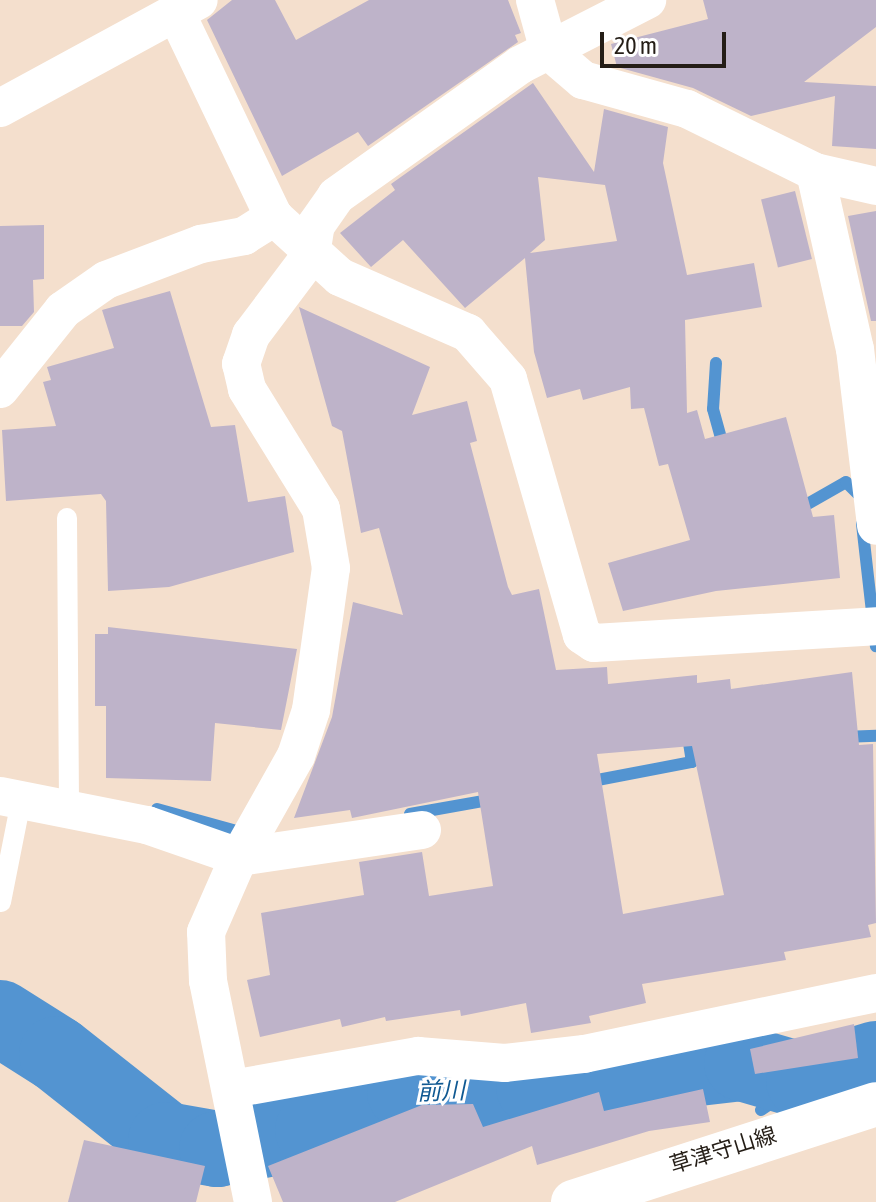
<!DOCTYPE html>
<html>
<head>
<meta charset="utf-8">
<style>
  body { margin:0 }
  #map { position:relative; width:876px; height:1202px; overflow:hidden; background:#f4dfcd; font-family:"Asap Condensed","Noto Sans JP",sans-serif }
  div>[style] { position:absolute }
  .stream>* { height:12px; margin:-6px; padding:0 6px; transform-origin:6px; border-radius:6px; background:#5394d1 }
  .river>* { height:76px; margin:-38px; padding:0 38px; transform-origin:38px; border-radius:38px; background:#5394d1 }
  .building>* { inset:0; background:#beb3c9; transform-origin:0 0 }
  .lane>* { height:20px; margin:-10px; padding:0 10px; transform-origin:10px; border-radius:10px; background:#fff }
  .street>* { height:38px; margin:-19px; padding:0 19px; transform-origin:19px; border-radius:19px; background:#fff }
  .primary>* { height:44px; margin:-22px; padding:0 22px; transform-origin:22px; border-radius:22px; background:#fff }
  span { translate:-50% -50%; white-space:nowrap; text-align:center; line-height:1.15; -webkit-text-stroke:6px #fff; paint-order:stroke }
  .street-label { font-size:22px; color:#241d16 }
  .water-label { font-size:24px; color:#105992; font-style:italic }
  .scale { position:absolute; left:600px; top:32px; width:126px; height:36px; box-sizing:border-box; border:4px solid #241d16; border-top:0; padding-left:10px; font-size:24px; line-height:28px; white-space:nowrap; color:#241d16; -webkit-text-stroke:6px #fff; paint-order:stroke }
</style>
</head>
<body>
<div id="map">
  <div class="stream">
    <div style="left:716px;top:363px;width:46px;rotate:93.7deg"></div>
    <div style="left:713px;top:409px;width:41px;rotate:74.6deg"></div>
    <div style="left:797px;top:510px;width:56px;rotate:-29.7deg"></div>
    <div style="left:846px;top:482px;width:17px;rotate:45deg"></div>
    <div style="left:862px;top:524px;width:123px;rotate:83.5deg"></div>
    <div style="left:843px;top:737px;width:33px;rotate:-2deg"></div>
    <div style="left:587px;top:782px;width:107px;rotate:-10.8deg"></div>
    <div style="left:692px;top:762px;width:19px;rotate:-99deg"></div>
    <div style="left:689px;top:743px;width:12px;rotate:-5deg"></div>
    <div style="left:157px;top:809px;width:93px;rotate:15.5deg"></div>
    <div style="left:410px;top:814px;width:85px;rotate:-10.1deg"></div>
    <div style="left:761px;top:1110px;width:52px;rotate:-34deg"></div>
  </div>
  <div class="river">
    <div style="left:0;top:1018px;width:67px;rotate:32.3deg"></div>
    <div style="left:57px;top:1054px;width:139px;rotate:38.3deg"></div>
    <div style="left:166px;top:1140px;width:52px;rotate:10deg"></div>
    <div style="left:217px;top:1149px;width:98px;rotate:-11.2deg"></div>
    <div style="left:313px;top:1130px;width:100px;rotate:-22.4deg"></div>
    <div style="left:405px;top:1092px;width:129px;rotate:-2.2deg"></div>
    <div style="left:534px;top:1087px;width:209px;rotate:-6.6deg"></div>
    <div style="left:742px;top:1063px;width:65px;rotate:16.2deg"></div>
    <div style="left:804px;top:1081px;width:75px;rotate:-17deg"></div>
  </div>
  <div class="building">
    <div style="clip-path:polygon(232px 0,275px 0,296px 40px,369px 0,508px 0,521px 33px,515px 35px,518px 42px,368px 146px,358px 132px,282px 176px,207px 20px)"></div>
    <div style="clip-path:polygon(703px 0,876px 0,876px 27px,804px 82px,876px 86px,876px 149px,832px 146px,835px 96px,751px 116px,693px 88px,617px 67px,611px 44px,708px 19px)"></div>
    <div style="clip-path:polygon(evenodd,533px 83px,594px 172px,604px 109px,668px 127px,663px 163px,687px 275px,754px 263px,762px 307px,685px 320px,687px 413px,697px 410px,705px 439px,786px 417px,813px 517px,834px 515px,840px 578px,716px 591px,623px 611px,608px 563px,690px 540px,668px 464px,659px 466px,644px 408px,631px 409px,630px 387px,583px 400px,580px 389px,547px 398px,534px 352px,525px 258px,465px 308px,403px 240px,371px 267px,340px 233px,395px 190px,391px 184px,533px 83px,538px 177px,605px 185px,617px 241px,530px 253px,545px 240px,538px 177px)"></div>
    <div style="left:795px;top:191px;width:70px;height:35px;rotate:76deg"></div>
    <div style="clip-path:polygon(876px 211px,876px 321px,871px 321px,848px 216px)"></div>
    <div style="clip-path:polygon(44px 225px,44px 279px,33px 280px,34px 312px,22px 326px,0 326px,0 226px)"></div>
    <div style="clip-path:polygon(170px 291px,211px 427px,235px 425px,248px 502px,285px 496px,294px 552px,169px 587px,108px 591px,106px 501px,101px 494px,6px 501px,2px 430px,56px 426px,43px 382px,51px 380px,47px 367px,114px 348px,102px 310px)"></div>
    <div style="clip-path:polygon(evenodd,299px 307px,430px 367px,412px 415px,467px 401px,477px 441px,470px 443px,508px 587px,512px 595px,539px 589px,556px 670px,607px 667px,608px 684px,697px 675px,697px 683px,730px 679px,731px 689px,852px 672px,859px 745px,873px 744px,876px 923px,868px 925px,871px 937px,784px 952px,786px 960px,642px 984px,646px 1003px,589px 1016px,591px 1023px,531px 1033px,526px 1003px,461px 1016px,460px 1010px,386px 1021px,385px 1017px,342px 1027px,340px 1019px,260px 1037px,247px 980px,270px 975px,261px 913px,364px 895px,359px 862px,422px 852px,429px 896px,493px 886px,478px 792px,352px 818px,350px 810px,294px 818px,332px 717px,353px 602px,403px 615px,379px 528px,361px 533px,342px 431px,332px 426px,299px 307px,692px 746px,724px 895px,623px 914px,597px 754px,692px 746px)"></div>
    <div style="clip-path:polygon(108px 627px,297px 649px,281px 730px,215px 723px,211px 781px,106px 778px,106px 706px,95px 706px,95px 634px,108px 634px)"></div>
    <div style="clip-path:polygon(854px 1024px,858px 1058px,755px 1074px,750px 1049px)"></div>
    <div style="clip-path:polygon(703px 1089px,710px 1122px,649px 1131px,537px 1165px,532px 1146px,395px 1202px,283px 1202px,268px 1166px,422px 1105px,473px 1104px,483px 1127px,599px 1092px,604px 1111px)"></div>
    <div style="clip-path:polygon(84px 1140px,205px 1166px,196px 1202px,68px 1202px)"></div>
  </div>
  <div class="lane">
    <div style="left:67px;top:518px;width:292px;rotate:89.6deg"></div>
    <div style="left:1px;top:902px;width:103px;rotate:-78.8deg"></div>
  </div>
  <div class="street">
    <div style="left:535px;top:0;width:53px;rotate:74.6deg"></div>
    <div style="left:549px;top:51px;width:45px;rotate:40.5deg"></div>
    <div style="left:583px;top:80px;width:108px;rotate:15.6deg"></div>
    <div style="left:687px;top:109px;width:143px;rotate:26.2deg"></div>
    <div style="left:815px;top:172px;width:63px;rotate:12.9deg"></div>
    <div style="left:178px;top:17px;width:222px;rotate:64.4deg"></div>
    <div style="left:274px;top:217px;width:89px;rotate:42.3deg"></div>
    <div style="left:340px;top:277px;width:140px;rotate:23.6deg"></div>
    <div style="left:468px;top:333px;width:61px;rotate:49deg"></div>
    <div style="left:508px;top:379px;width:266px;rotate:73.9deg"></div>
    <div style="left:582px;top:635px;width:14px;rotate:34deg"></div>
    <div style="left:594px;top:643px;width:283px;rotate:-3.4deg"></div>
    <div style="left:0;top:108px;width:226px;rotate:-28.5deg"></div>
    <div style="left:815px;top:172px;width:181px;rotate:77.3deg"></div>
    <div style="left:855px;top:349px;width:178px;rotate:83.2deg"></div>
    <div style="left:0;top:389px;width:101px;rotate:-51.4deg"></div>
    <div style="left:63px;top:310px;width:52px;rotate:-34.9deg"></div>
    <div style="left:106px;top:280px;width:102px;rotate:-20.8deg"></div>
    <div style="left:201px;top:244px;width:44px;rotate:-10.5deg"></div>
    <div style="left:244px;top:236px;width:36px;rotate:-32deg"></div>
    <div style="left:0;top:796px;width:150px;rotate:11.2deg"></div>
    <div style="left:147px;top:825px;width:97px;rotate:19.2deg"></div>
    <div style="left:239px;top:857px;width:185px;rotate:-8.4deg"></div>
    <div style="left:232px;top:1089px;width:189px;rotate:-10.1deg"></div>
    <div style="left:418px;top:1056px;width:87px;rotate:4.6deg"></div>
    <div style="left:505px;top:1063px;width:80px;rotate:-6.5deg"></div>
    <div style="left:584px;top:1054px;width:298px;rotate:-11.8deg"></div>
    <div style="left:253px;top:1202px;width:226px;rotate:-101.5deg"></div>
    <div style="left:208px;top:981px;width:49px;rotate:-92.3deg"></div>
    <div style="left:206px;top:932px;width:82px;rotate:-66.3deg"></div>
    <div style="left:239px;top:857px;width:116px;rotate:-60.6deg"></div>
    <div style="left:296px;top:756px;width:48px;rotate:-71.9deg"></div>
    <div style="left:311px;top:710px;width:143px;rotate:-82deg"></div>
    <div style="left:331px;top:568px;width:60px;rotate:-99.6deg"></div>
    <div style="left:321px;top:509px;width:141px;rotate:-121.7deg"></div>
    <div style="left:247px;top:389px;width:26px;rotate:-103deg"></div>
    <div style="left:241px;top:364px;width:31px;rotate:-71deg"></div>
    <div style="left:251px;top:335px;width:100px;rotate:-53.1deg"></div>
    <div style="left:311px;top:255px;width:30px;rotate:-81deg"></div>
    <div style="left:316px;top:225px;width:35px;rotate:-55deg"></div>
    <div style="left:336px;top:196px;width:226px;rotate:-35.4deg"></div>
    <div style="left:520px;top:65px;width:143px;rotate:-27.1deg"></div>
  </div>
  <div class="primary">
    <div style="left:573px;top:1202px;width:318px;rotate:-17.9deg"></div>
  </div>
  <div class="street-label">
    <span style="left:723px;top:1150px;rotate:-17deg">草津守山線</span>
  </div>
  <div class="water-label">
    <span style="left:441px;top:1091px;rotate:-2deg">前川</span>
  </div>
  <div class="scale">20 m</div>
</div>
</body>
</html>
